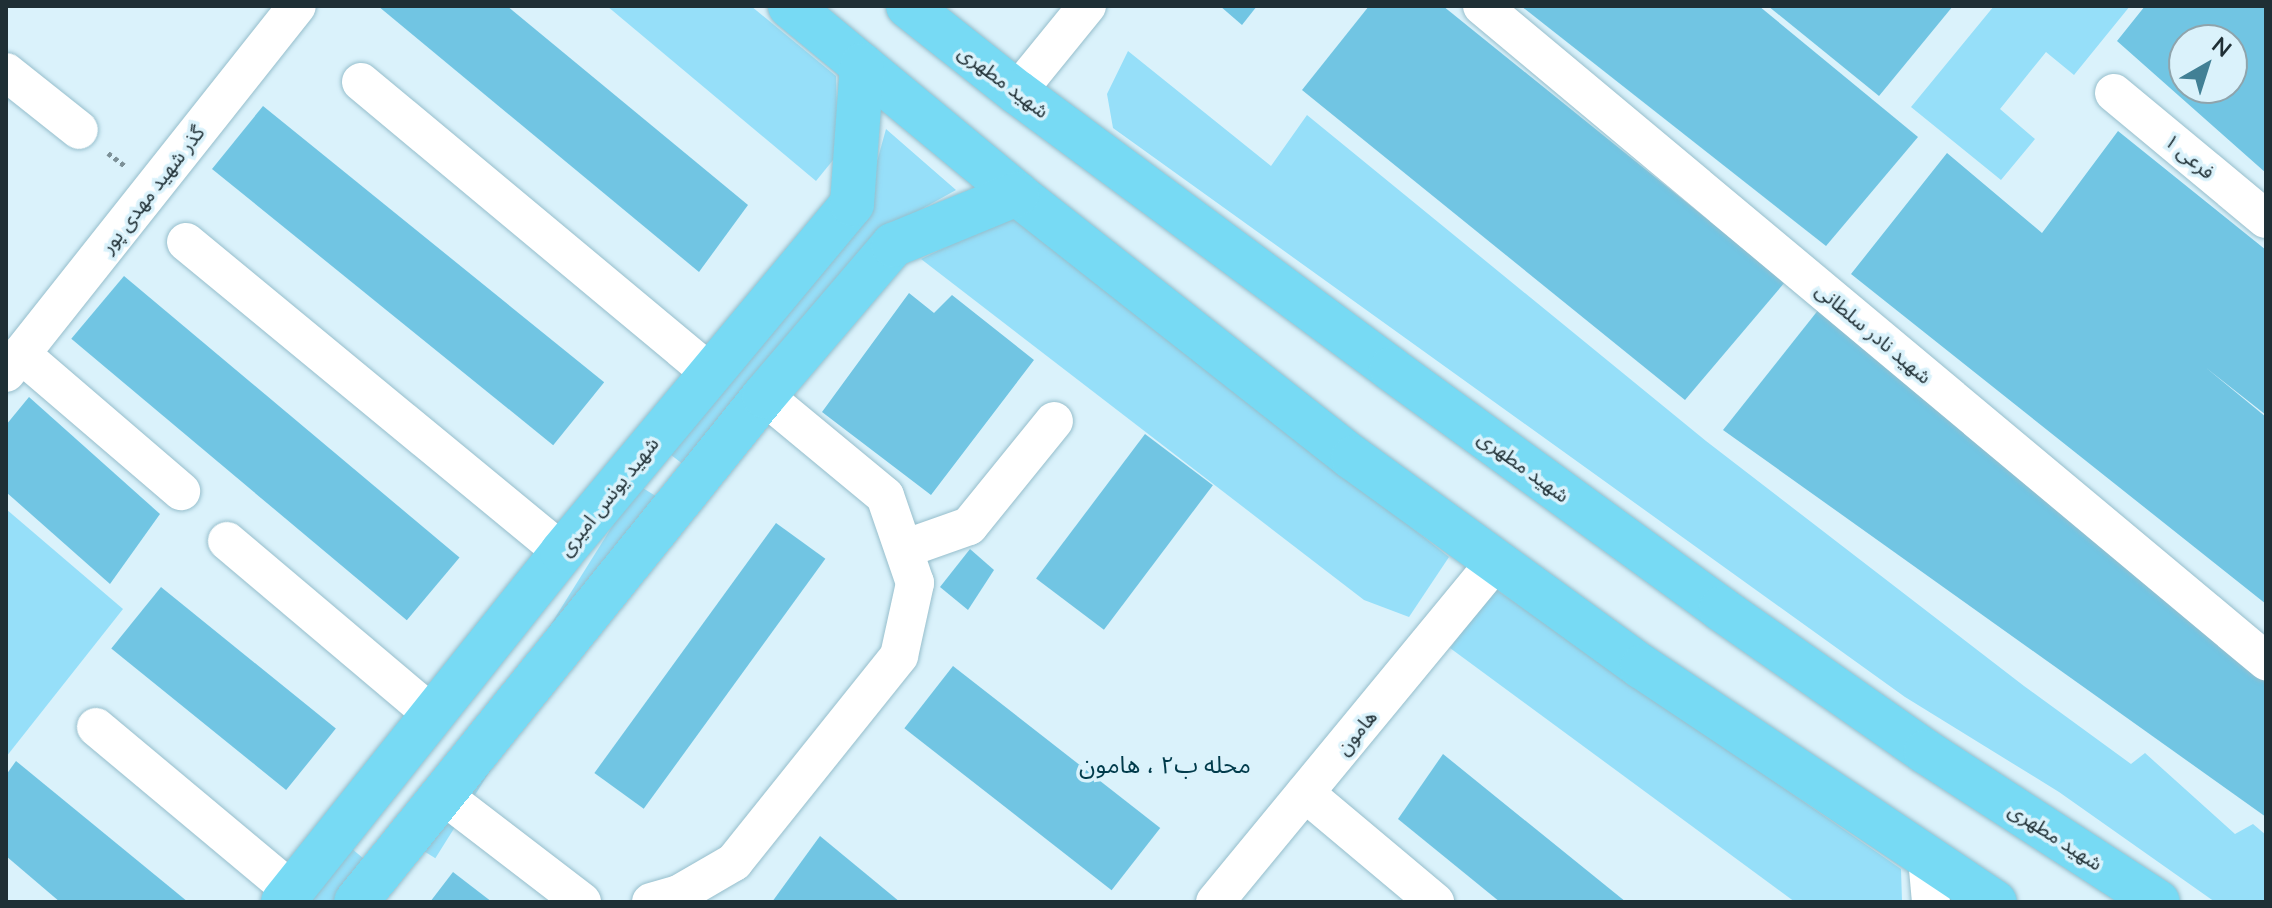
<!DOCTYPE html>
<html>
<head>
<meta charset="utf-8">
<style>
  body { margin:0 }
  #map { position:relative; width:2272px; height:908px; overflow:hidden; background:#daf2fb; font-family:Lato,"Noto Sans Arabic",sans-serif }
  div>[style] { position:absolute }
  .green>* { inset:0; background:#96dff9; transform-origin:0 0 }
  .building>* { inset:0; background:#71c5e3; transform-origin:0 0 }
  .path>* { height:5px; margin-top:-2.5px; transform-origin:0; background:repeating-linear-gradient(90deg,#7c9097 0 4px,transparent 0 8px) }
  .roads { filter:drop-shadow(0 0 2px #96becc) drop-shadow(0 0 2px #96becc) }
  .minor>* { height:38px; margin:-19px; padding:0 19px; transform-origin:19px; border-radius:19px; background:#fff }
  .major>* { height:44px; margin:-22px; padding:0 22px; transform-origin:22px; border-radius:22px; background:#77daf4 }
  span { translate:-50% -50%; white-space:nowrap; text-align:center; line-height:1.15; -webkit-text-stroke:7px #daf2fb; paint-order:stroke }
  .street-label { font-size:20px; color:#1f2f35 }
  .quarter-label { font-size:24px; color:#013b4b }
  .frame { position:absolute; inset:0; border:8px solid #1f2f35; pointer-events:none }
  .north { position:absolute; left:2168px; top:24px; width:80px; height:80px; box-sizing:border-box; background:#daf2fb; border:2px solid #8fa4ac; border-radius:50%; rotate:39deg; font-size:22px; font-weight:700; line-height:32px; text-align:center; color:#1f2f35 }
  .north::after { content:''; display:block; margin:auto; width:28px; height:36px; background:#428095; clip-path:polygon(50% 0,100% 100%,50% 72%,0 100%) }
</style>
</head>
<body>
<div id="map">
  <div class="green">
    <div style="clip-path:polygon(607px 6px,751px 6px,836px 76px,838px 154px,816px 181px)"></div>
    <div style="clip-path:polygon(1994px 6px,2130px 6px,2074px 75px,2046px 52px,2000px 109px,2035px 139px,2001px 180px,1911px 107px)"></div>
    <div style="clip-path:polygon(1128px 51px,1271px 166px,1307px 115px,1706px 441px,2024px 686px,2131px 764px,2145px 753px,2235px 834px,2253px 824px,2266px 835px,2266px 902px,2215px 902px,2059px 792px,1905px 697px,1113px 128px,1107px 94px)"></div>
    <div style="clip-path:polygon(886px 129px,956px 190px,877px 234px,684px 465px,666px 451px,868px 194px)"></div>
    <div style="clip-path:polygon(1015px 214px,1449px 557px,1409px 617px,1364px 600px,921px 259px)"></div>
    <div style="left:638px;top:485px;width:26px;height:424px;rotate:32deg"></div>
    <div style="clip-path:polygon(6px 509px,123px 609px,6px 757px)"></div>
    <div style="clip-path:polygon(1494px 588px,1901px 869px,1902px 902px,1795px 902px,1450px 648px)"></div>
    <div style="clip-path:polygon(345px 843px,370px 864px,338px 902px,298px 902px)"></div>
  </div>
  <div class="building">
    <div style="clip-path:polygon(378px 6px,507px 6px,748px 205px,699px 272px)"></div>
    <div style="clip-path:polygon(1220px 6px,1257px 6px,1242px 25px)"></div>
    <div style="clip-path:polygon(1369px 6px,1443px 6px,1785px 282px,1685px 400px,1302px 90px)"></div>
    <div style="clip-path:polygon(1521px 6px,1759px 6px,1918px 137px,1826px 246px)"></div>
    <div style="clip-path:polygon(1768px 6px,1953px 6px,1879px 96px)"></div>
    <div style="clip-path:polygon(evenodd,2145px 6px,2266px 6px,2266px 173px,2117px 41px,2145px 6px,2184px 40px,2232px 40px,2232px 88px,2184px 88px,2184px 40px)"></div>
    <div style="left:263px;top:106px;width:439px;height:81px;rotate:39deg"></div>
    <div style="clip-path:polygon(2118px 131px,2266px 250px,2266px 415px,2205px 367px,2266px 417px,2266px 604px,1851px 274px,1947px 153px,2042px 233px)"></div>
    <div style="left:124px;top:276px;width:438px;height:82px;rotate:40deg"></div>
    <div style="clip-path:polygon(909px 293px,934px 313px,952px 295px,1034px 360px,931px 495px,822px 412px)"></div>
    <div style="clip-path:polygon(1819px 309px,2266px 679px,2266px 817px,1723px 430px)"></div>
    <div style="clip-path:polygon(29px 397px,160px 514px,110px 584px,6px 492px,6px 425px)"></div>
    <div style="left:1145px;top:434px;width:85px;height:181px;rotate:37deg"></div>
    <div style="left:776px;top:523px;width:61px;height:309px;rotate:36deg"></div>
    <div style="clip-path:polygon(970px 549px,994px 570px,968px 610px,940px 587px)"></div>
    <div style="left:161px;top:587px;width:225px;height:79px;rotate:39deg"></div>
    <div style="left:953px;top:666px;width:263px;height:79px;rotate:38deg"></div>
    <div style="clip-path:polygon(1443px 754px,1626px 902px,1500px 902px,1398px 819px)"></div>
    <div style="clip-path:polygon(16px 761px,188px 902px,60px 902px,6px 856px,6px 775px)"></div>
    <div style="clip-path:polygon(820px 836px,900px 902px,772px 902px)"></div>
    <div style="clip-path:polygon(453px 872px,492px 902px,430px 902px)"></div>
  </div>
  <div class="path">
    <div style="left:108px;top:153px;width:21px;rotate:37deg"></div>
  </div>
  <div class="roads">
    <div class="minor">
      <div style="left:1482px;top:6px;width:1022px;rotate:39.88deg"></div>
      <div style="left:6px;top:72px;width:93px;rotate:38.5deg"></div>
      <div style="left:361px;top:82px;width:454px;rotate:39.8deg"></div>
      <div style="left:1017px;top:92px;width:111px;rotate:-50.9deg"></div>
      <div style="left:2114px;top:93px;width:197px;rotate:39.7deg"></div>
      <div style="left:186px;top:242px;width:487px;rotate:39.5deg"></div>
      <div style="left:21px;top:354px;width:211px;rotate:40.6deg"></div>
      <div style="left:6px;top:373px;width:468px;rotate:-51.6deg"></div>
      <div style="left:227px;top:541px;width:270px;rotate:40.2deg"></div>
      <div style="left:904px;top:549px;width:69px;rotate:-19.5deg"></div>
      <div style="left:969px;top:526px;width:135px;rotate:-51deg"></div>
      <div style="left:96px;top:727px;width:256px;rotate:39.9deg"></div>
      <div style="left:1305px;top:793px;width:170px;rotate:40deg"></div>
      <div style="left:444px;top:796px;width:174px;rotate:37.5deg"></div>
      <div style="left:1927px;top:858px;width:44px;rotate:84.8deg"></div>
      <div style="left:651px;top:902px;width:29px;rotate:-16deg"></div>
      <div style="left:679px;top:894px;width:64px;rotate:-30.2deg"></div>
      <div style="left:734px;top:862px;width:264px;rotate:-51.3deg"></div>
      <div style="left:899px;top:656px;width:75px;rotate:-77.6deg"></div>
      <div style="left:915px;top:583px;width:92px;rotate:-109deg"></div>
      <div style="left:885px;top:496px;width:157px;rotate:-140.4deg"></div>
      <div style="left:1215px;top:902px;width:442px;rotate:-50.5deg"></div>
    </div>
    <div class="major">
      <div style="left:790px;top:6px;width:295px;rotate:39.6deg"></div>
      <div style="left:1017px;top:194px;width:427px;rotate:38.2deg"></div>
      <div style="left:1353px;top:458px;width:357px;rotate:35.9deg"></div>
      <div style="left:1642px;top:667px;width:424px;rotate:33.7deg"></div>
      <div style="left:908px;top:6px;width:139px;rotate:38.3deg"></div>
      <div style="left:1017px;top:92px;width:465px;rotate:36.5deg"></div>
      <div style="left:1391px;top:369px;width:408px;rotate:36deg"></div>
      <div style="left:1721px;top:609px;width:250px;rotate:34.9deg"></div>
      <div style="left:1926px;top:752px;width:276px;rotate:32.9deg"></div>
      <div style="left:283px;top:902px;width:448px;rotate:-51.4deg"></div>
      <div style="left:562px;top:552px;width:453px;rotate:-50.2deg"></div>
      <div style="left:852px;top:204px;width:139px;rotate:-85.9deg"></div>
      <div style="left:356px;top:902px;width:650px;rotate:-51.12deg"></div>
      <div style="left:764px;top:396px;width:199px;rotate:-49.5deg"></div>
      <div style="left:893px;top:245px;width:134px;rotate:-22.4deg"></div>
    </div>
  </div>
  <div class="street-label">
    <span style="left:1004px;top:81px;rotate:37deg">شهید مطهری</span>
    <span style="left:2190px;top:156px;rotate:40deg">فرعی ۱</span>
    <span style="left:152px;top:189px;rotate:-52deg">گذر شهید مهدی پور</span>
    <span style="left:1874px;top:333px;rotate:40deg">شهید نادر سلطانی</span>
    <span style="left:1524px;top:466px;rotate:36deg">شهید مطهری</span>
    <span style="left:608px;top:496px;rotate:-51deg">شهید یونس امیری</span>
    <span style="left:1356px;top:732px;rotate:-50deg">هامون</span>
    <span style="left:2056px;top:836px;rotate:33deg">شهید مطهری</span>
  </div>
  <div class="quarter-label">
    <span style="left:1165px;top:764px">محله ب۲ ، هامون</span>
  </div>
  <div class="frame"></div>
  <div class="north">N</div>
</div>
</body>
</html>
